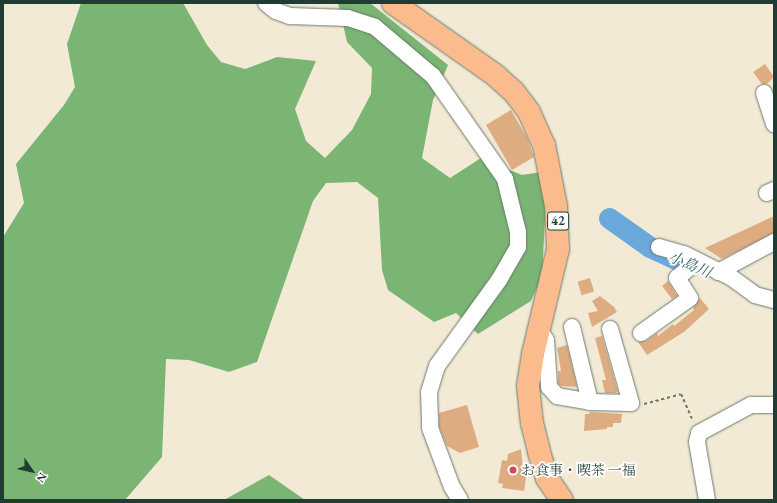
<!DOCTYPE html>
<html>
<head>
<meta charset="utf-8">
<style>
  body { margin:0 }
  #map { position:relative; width:777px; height:503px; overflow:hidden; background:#f3ead5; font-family:"EB Garamond","Noto Serif JP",serif }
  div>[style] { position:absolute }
  .forest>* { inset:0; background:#7ab574 }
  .river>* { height:21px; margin:-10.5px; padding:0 10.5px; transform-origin:10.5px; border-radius:10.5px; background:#6ba9dd }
  .building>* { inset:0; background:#deac81; transform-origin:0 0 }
  .path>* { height:2px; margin-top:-1px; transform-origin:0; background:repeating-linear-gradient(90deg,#697a6c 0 3px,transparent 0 6px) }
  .roads { filter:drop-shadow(0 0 1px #697a6c) drop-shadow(0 0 1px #697a6c) }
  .minor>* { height:16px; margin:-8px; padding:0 8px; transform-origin:8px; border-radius:8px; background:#fff }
  .highway>* { height:22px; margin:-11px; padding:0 11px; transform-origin:11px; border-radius:11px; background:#fbbb8d }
  .dots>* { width:11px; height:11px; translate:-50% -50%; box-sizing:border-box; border:2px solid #fff; border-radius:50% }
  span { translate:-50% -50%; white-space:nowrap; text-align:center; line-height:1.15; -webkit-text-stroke:3.5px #fff; paint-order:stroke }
  .shield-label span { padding:1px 3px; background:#fff; border:1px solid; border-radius:3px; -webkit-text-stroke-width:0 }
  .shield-label { font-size:13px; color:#1f3d34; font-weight:700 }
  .poi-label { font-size:14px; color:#1f3d34 }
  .left { translate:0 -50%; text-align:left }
  .water-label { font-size:15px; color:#3a636f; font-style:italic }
  .frame { position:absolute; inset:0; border:4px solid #1f3d34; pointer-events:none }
  .north { position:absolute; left:12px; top:451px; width:40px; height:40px; -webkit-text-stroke:3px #fff; paint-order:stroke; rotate:124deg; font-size:11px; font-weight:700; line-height:16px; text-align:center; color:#1f3d34 }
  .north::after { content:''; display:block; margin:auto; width:14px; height:18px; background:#1f3d34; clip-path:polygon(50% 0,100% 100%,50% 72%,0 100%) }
</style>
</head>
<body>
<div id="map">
  <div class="forest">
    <div style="clip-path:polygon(81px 3px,183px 3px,207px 45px,221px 62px,245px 69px,277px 57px,316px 61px,295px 109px,306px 141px,325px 158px,352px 130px,371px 94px,372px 68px,347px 42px,338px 3px,370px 3px,448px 65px,433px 100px,422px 158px,450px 178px,481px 158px,522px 175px,541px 172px,546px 199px,542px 277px,531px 301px,478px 334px,456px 313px,434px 322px,388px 290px,382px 270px,378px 198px,357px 182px,326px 183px,313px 201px,257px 362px,229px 372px,189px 360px,166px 359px,162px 457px,125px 500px,3px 500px,3px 237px,24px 203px,16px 164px,64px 105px,75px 87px,67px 44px)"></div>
    <div style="clip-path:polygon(269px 475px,305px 500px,224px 500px)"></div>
  </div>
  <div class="river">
    <div style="left:609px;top:218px;width:50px;rotate:35.3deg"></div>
    <div style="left:650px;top:247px;width:29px;rotate:25deg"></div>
  </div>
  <div class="building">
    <div style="clip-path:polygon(765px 64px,774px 77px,767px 84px,762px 84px,753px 72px)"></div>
    <div style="clip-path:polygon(511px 110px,527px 138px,534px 157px,512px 170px,486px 125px)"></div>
    <div style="clip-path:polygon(774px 216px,774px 233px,722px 259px,705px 248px)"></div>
    <div style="left:590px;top:278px;width:14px;height:13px;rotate:73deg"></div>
    <div style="clip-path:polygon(668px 281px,677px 296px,672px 299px,662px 286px)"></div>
    <div style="clip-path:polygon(600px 296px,614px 307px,617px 312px,592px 327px,588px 313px,598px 311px,592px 301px)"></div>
    <div style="clip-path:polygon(700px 298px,709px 309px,684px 332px,647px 355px,638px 342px,646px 341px,657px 333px,658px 336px,673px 324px,674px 326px,694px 310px,693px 308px)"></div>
    <div style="clip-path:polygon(602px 336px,618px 392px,615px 393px,605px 393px,602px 380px,606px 380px,595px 338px)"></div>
    <div style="clip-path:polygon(567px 345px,577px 387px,561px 386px,558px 383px,558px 371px,561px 371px,557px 348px)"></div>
    <div style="clip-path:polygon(467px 405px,479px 447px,460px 453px,447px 446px,439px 426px,439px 413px)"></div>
    <div style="clip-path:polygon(590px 412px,622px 414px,621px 423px,613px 423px,613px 427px,607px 427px,607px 429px,584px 431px,585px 414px,589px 414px)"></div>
    <div style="clip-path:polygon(521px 449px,523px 470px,527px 471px,524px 491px,502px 488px,503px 484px,498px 483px,502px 460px,507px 461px,508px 454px)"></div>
  </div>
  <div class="path">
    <div style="left:644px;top:404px;width:38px;rotate:-15deg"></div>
    <div style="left:681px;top:394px;width:30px;rotate:66deg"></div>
  </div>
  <div class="roads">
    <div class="minor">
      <div style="left:266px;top:3px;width:13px;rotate:39deg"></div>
      <div style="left:276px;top:11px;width:15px;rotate:20deg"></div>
      <div style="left:290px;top:16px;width:58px;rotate:2deg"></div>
      <div style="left:348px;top:18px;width:28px;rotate:18deg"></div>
      <div style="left:375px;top:27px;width:76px;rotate:40.2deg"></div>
      <div style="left:433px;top:76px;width:126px;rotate:55deg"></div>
      <div style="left:505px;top:179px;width:55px;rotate:76.2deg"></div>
      <div style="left:518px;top:232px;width:15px;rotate:90deg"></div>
      <div style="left:518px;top:247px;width:38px;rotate:120deg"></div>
      <div style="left:499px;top:280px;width:106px;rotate:125.8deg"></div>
      <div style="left:437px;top:366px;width:27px;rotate:107deg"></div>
      <div style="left:429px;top:392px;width:36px;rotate:88deg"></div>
      <div style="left:430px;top:428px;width:63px;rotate:69.6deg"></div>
      <div style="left:452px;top:487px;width:15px;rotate:58deg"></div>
      <div style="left:764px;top:93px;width:33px;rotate:72deg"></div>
      <div style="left:767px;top:193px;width:8px;rotate:-23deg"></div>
      <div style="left:659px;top:247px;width:26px;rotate:16deg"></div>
      <div style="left:684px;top:254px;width:54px;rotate:26.6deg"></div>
      <div style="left:732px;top:278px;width:29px;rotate:36deg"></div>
      <div style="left:755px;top:295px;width:20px;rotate:15deg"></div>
      <div style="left:718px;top:272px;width:64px;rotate:-28.2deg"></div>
      <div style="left:572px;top:327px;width:77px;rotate:76.5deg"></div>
      <div style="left:539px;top:329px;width:13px;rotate:58deg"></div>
      <div style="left:546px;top:340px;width:47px;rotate:86.3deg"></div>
      <div style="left:549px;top:387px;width:12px;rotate:48deg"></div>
      <div style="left:557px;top:396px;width:34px;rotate:10deg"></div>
      <div style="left:590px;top:402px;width:41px;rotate:1.4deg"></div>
      <div style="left:631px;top:403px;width:77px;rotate:-105.8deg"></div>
      <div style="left:641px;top:333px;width:60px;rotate:-35.5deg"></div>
      <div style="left:690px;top:298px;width:24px;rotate:-123deg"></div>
      <div style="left:677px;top:278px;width:26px;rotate:-40deg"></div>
      <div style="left:707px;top:500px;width:59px;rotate:-99.8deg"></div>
      <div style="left:697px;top:442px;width:9px;rotate:-77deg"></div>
      <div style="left:699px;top:433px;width:59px;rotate:-28.3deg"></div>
      <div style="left:751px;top:405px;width:23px"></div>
    </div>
    <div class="highway">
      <div style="left:393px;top:3px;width:125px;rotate:35.2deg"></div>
      <div style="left:495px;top:75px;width:25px;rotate:42deg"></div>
      <div style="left:514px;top:92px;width:25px;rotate:53deg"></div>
      <div style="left:529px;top:112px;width:36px;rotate:66deg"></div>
      <div style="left:544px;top:145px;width:62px;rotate:78.9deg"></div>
      <div style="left:556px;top:206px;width:43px;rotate:87.3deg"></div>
      <div style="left:558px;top:249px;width:108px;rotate:103.4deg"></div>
      <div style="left:533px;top:354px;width:32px;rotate:99deg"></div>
      <div style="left:528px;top:386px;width:37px;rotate:84deg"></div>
      <div style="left:532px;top:423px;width:30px;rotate:76deg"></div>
      <div style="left:539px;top:452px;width:27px;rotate:73deg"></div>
      <div style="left:547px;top:478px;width:27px;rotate:56deg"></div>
    </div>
  </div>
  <div class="dots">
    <div style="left:513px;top:470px;background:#d1495b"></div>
  </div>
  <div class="shield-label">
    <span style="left:558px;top:221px">42</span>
  </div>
  <div class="poi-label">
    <span class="left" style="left:521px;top:470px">お食事・喫茶 一福</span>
  </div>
  <div class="water-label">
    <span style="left:690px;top:264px;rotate:23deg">小島川</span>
  </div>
  <div class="frame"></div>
  <div class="north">N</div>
</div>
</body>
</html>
